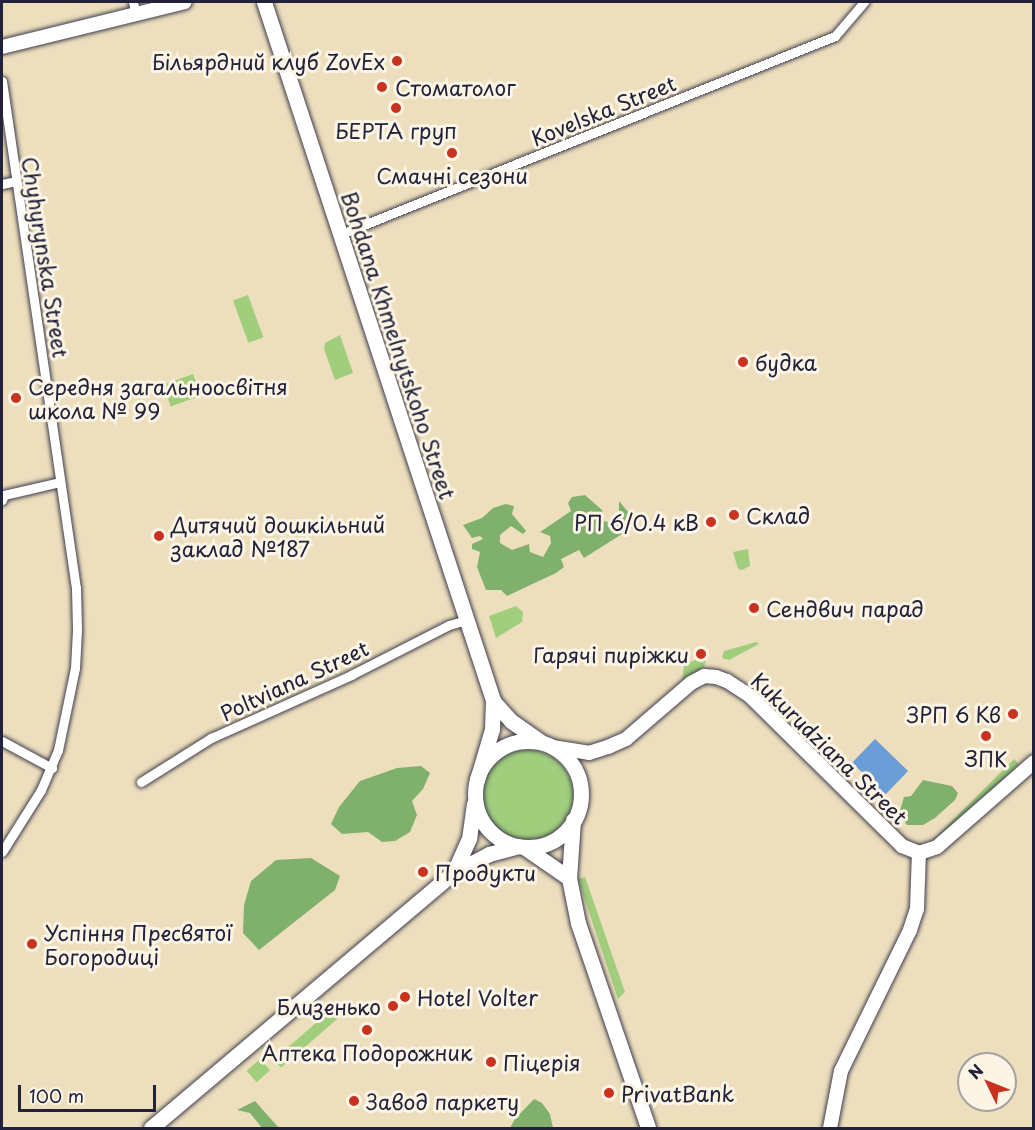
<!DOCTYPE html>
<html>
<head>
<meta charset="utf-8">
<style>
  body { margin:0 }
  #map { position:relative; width:1035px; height:1130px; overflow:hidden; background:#eddfbd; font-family:"Playpen Sans",sans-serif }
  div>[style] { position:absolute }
  .green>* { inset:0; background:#a0ce7c; transform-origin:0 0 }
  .round { border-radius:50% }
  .forest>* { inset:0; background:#80b16c }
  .water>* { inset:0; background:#6b9ed7; transform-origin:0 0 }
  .roads { filter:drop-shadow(0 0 2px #403e4e) drop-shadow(0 0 2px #403e4e) }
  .street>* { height:9px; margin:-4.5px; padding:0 4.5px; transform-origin:4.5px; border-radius:4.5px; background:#fff }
  .secondary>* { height:14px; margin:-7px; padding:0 7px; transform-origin:7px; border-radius:7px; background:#fff }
  .primary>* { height:15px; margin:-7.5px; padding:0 7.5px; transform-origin:7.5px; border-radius:7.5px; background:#fff }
  .primary>.ring { margin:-7.5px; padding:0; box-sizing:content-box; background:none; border:15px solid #fff; border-radius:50% }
  .dots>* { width:16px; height:16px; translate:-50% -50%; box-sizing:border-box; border:3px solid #fcf5e5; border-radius:50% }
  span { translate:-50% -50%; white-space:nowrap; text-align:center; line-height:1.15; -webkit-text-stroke:6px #fcf5e5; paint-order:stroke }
  .poi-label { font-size:21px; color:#22223b }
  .right { translate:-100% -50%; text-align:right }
  .left { translate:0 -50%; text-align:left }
  .street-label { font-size:21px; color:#22223b }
  .frame { position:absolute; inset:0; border:3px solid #22223b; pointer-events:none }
  .north { position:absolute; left:957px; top:1052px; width:60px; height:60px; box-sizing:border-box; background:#fcf5e5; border:2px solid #a5a1a1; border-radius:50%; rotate:313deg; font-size:16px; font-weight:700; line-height:24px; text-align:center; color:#22223b }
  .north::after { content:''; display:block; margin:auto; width:21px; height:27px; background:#c8321e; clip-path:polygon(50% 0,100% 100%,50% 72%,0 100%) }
  .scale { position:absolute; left:18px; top:1085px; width:138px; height:27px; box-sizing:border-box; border:3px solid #22223b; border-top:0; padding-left:8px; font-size:18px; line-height:21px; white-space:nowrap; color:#22223b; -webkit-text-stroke:4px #fcf5e5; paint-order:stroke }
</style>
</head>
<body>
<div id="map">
  <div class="green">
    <div style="left:248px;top:295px;width:45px;height:16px;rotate:70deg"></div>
    <div style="clip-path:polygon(340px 335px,353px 373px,335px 380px,324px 349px,325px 343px)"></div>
    <div style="left:193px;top:374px;width:23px;height:32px;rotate:70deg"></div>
    <div style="clip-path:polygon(748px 549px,750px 566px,742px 570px,738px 569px,733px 552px)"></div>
    <div style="clip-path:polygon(516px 606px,523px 612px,522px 622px,496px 638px,489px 616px)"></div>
    <div style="clip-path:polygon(756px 642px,759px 644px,729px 660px,722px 658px,724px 651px)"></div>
    <div style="clip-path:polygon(707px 656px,704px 667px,682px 685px,684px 664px)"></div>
    <div class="round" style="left:483px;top:750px;width:90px;height:90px"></div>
    <div style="left:1014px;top:759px;width:7px;height:114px;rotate:45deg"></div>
    <div style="clip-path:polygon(585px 877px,625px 992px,618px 999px,578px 879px)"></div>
    <div style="left:332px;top:1009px;width:11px;height:77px;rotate:49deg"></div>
    <div style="left:260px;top:1059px;width:15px;height:18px;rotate:48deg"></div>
  </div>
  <div class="forest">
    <div style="clip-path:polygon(585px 495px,602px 510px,604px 521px,619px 525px,619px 501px,638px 524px,584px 558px,579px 550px,561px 559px,564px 567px,556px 573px,507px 596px,501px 590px,486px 590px,477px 567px,480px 552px,472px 549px,472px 544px,483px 539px,480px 536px,472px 538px,463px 525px,482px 518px,493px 508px,506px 504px,514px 506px,512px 514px,526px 531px,523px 534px,511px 526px,500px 535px,500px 543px,512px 550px,529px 544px,530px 552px,543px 557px,551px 543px,550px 536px,540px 532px,571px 511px,568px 503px,572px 497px)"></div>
    <div style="clip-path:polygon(421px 766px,430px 773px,423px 789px,412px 801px,417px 815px,410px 832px,395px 841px,382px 842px,368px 832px,342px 834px,331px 824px,339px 807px,360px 781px,397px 768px)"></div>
    <div style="clip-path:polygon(923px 780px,952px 786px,958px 793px,955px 800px,935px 818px,923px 825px,907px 825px,899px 814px,904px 797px,911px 796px)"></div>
    <div style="clip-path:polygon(311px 858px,340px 876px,335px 890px,259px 950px,243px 933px,244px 905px,251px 881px,276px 860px)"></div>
    <div style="clip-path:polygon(534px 1099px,542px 1103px,550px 1114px,553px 1128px,510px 1128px,515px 1119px)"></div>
    <div style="clip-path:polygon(255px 1101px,279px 1128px,262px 1128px,250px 1113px,237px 1110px)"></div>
  </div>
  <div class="water">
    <div style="left:875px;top:739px;width:46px;height:33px;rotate:44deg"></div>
  </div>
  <div class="roads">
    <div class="street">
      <div style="left:133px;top:2px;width:12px;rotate:76deg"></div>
      <div style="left:2px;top:81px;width:512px;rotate:81.7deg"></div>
      <div style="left:76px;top:588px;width:42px;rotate:88.6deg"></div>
      <div style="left:77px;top:630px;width:38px;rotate:93deg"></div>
      <div style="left:75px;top:668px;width:84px;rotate:101.7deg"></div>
      <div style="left:58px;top:750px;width:43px;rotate:113deg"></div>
      <div style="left:41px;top:790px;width:73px;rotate:122.2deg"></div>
      <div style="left:2px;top:184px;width:14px;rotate:-12deg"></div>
      <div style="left:341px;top:234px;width:532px;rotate:-21.84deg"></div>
      <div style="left:835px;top:36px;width:45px;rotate:-49.5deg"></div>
      <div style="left:2px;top:500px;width:5px;rotate:-68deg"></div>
      <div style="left:4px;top:495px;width:57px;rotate:-13.1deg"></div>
      <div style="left:2px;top:741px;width:57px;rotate:28.4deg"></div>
      <div style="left:141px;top:782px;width:83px;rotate:-32.2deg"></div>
      <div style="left:211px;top:738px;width:154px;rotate:-24.2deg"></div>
      <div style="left:351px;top:675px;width:110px;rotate:-27deg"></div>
      <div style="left:449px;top:625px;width:18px;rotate:-16deg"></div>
    </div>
    <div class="secondary">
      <div style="left:2px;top:47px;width:188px;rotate:-13.8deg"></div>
      <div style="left:552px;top:747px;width:37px;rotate:9deg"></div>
      <div style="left:589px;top:753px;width:20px;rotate:-18deg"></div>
      <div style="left:608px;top:747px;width:20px;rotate:-24deg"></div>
      <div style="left:626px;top:739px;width:86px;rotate:-40.7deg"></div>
      <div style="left:691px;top:683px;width:15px;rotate:-28deg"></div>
      <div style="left:704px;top:676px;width:12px;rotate:5deg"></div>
      <div style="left:716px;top:677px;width:12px;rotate:20deg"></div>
      <div style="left:727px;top:681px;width:27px;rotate:33deg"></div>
      <div style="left:750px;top:696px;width:214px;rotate:44.6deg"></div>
      <div style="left:902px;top:846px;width:18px;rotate:22deg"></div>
      <div style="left:919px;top:853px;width:19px;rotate:-18deg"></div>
      <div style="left:937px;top:847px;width:129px;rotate:-41.2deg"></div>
      <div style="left:830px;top:1128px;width:58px;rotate:-79.1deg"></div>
      <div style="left:841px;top:1071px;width:157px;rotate:-63.9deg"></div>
      <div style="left:910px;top:930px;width:22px;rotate:-72deg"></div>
      <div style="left:917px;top:909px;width:56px;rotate:-88deg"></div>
    </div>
    <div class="primary">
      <div style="left:264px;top:2px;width:735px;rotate:71.84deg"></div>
      <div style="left:493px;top:700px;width:29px;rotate:92deg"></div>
      <div style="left:492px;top:729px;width:53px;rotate:106.4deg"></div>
      <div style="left:493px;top:701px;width:27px;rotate:48deg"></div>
      <div style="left:511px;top:721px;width:37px;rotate:35deg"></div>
      <div class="ring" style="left:475px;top:741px;width:91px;height:91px"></div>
      <div style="left:573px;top:820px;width:58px;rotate:93.9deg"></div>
      <div style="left:569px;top:878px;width:46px;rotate:78.7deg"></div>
      <div style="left:578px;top:923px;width:217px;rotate:71.1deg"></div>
      <div style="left:524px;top:847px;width:55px;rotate:34.6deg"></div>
      <div style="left:454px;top:872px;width:36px;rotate:-66deg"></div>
      <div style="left:469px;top:839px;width:35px;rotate:-82deg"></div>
      <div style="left:151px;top:1128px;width:395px;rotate:-40.2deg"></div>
      <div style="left:453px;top:873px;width:41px;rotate:-27.8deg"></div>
      <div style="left:489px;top:854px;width:30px;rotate:-15deg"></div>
    </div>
  </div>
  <div class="dots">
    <div style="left:397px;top:61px;background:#c8321e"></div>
    <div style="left:382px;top:87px;background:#c8321e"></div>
    <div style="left:396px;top:108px;background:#c8321e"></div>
    <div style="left:452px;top:153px;background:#c8321e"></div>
    <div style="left:743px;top:362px;background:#c8321e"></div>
    <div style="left:16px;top:398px;background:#c8321e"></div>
    <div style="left:734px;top:515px;background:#c8321e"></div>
    <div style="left:711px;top:522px;background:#c8321e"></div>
    <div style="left:159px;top:536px;background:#c8321e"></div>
    <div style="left:754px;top:608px;background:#c8321e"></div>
    <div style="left:701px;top:654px;background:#c8321e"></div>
    <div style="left:1013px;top:714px;background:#c8321e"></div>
    <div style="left:986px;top:736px;background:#c8321e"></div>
    <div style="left:423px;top:872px;background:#c8321e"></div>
    <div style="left:32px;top:944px;background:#c8321e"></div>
    <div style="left:405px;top:997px;background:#c8321e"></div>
    <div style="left:393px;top:1006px;background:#c8321e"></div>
    <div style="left:367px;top:1030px;background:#c8321e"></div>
    <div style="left:491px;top:1062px;background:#c8321e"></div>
    <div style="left:609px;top:1093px;background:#c8321e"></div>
    <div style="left:354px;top:1101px;background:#c8321e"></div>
  </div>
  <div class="poi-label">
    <span class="right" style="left:385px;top:61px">Більярдний клуб ZovEx</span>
    <span class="left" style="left:395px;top:87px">Стоматолог</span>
    <span style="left:396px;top:130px">БЕРТА груп</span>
    <span style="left:452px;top:175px">Смачні сезони</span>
    <span class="left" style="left:755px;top:362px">будка</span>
    <span class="left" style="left:28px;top:398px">Середня загальноосвітня<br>школа № 99</span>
    <span class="left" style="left:746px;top:515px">Склад</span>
    <span class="right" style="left:699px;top:522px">РП 6/0.4 кВ</span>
    <span class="left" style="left:171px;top:536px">Дитячий дошкільний<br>заклад №187</span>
    <span class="left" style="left:766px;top:608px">Сендвич парад</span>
    <span class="right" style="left:689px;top:654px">Гарячі пиріжки</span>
    <span class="right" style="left:1001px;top:714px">ЗРП 6 Кв</span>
    <span style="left:986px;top:758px">ЗПК</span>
    <span class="left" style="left:435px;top:872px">Продукти</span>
    <span class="left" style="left:44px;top:944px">Успіння Пресвятої<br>Богородиці</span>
    <span class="left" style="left:417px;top:997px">Hotel Volter</span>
    <span class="right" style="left:381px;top:1006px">Близенько</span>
    <span style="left:367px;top:1052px">Аптека Подорожник</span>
    <span class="left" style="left:503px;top:1062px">Піцерія</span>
    <span class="left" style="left:621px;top:1093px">PrivatBank</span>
    <span class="left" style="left:366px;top:1101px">Завод паркету</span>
  </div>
  <div class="street-label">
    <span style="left:603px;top:110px;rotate:-22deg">Kovelska Street</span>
    <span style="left:46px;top:257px;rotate:81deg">Chyhyrynska Street</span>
    <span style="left:399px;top:345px;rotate:72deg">Bohdana Khmelnytskoho Street</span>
    <span style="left:294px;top:680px;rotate:-25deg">Poltviana Street</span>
    <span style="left:830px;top:748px;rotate:44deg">Kukurudziana Street</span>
  </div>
  <div class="frame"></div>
  <div class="north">N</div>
  <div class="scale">100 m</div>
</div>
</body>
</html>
